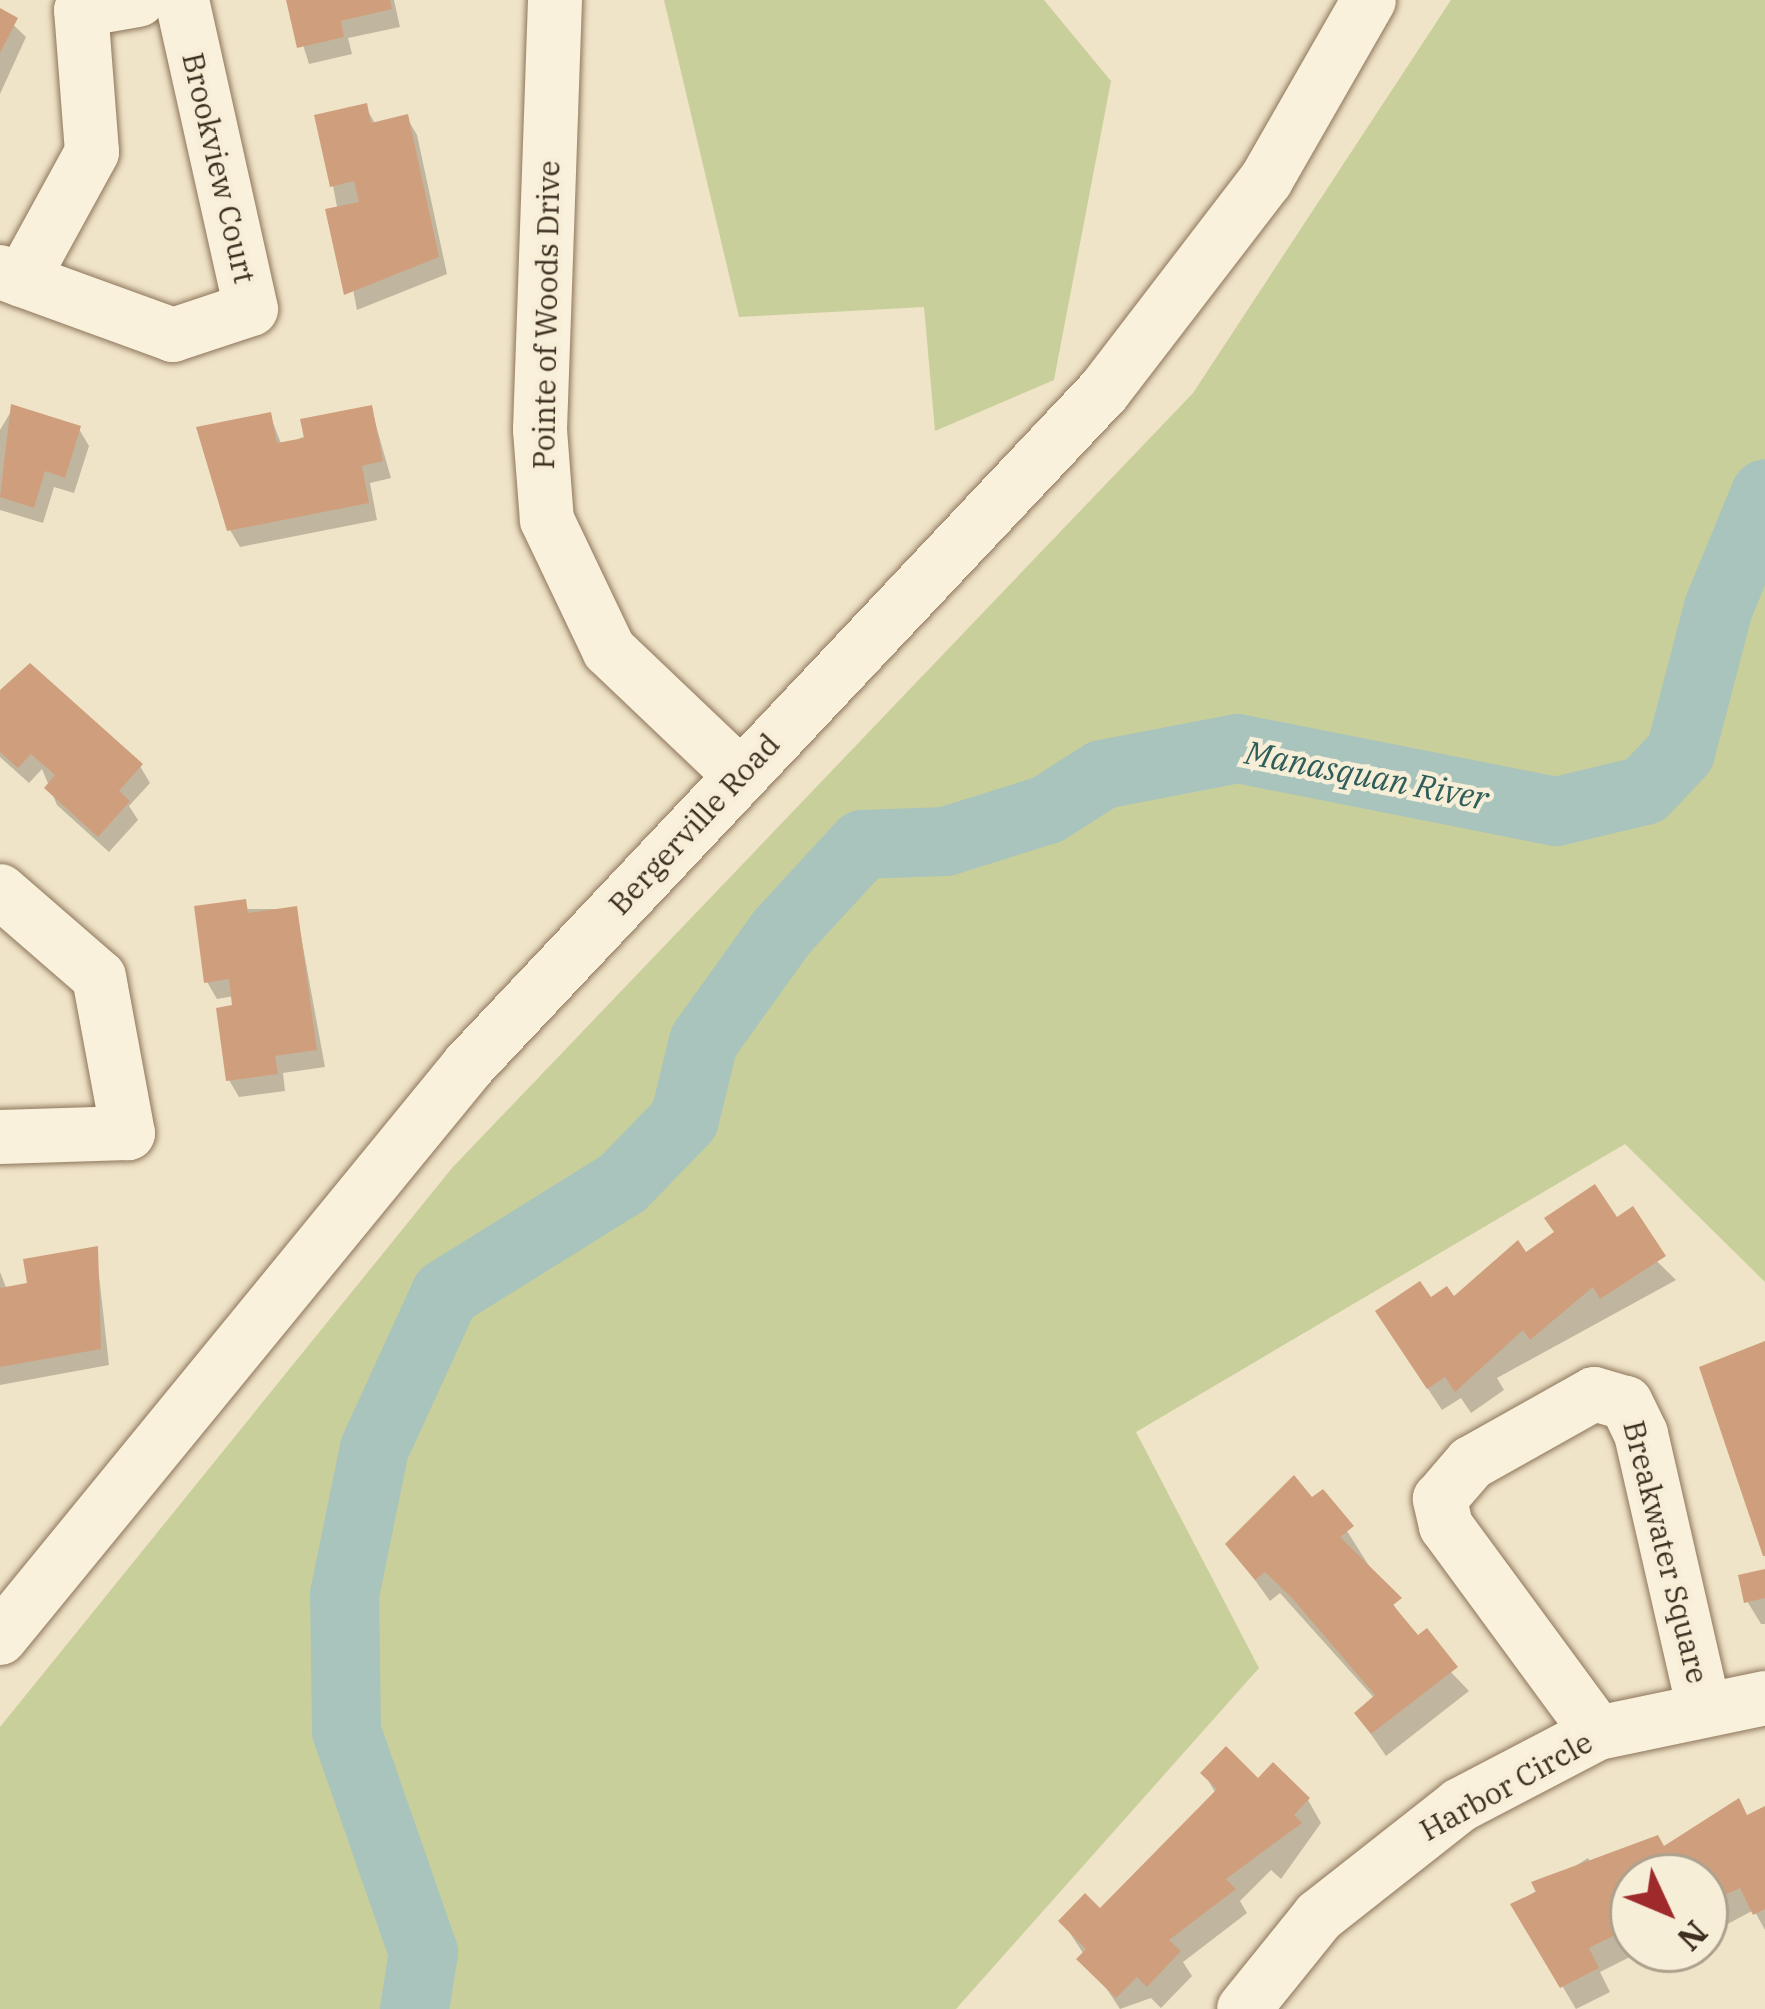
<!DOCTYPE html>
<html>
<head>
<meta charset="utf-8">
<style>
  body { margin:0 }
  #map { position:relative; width:1765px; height:2009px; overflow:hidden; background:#f0e4c8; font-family:"IBM Plex Serif",serif }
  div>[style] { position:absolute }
  .green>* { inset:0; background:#c9cf9b }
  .shadow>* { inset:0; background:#0003 }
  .river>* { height:69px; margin:-34.5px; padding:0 34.5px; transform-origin:34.5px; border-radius:34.5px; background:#a9c4bc }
  .building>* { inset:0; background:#cf9f7d }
  .roads { filter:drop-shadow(0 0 3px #8d765c) drop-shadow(0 0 3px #8d765c) }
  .minor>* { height:54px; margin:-27px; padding:0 27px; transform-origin:27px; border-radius:27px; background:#faf1dc }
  span { translate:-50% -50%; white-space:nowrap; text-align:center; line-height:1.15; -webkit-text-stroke:9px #f7eed8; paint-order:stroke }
  .street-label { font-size:30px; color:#3d2e20 }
  .water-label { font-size:33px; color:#2f5d5a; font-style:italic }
  .north { position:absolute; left:1609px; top:1853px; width:120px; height:120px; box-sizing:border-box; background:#f7eed8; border:3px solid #ada18e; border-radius:50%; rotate:134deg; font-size:33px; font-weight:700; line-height:48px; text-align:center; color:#3d2e20 }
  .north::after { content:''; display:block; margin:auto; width:42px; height:54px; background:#9e2a2b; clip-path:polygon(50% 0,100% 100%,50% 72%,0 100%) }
</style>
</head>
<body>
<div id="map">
  <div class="green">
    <div style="clip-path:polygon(664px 0,1044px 0,1111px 81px,1054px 380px,935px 431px,924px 307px,739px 317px)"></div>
    <div style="clip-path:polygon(1451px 0,1765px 0,1765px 1282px,1625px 1144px,1136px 1432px,1259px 1668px,956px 2009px,0 2009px,0 1727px,452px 1168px,1193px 393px)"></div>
  </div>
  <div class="shadow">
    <div style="clip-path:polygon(289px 0,394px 0,400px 27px,348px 38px,352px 54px,309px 64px)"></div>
    <div style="clip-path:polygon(0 12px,26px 37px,0 94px)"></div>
    <div style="clip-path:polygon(365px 106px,376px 125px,407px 118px,417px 135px,447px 274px,357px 310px,333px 186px)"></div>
    <div style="clip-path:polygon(13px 408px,79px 429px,89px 446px,74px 493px,54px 487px,43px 523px,0 510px,0 430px)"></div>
    <div style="clip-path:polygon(371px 408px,391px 478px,370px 483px,377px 520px,240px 547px,230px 530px,270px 415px,282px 446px)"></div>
    <div style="clip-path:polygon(0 690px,140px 766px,150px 783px,129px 806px,138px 820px,109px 852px,57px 805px,42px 769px,29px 783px,0 757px)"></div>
    <div style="clip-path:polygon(198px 909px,296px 909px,325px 1067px,283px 1073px,285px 1091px,239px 1097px,229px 1080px,234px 996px,217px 999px,207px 982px)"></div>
    <div style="clip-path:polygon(1616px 1221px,1676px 1280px,1497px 1378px,1504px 1390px,1471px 1413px,1461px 1398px,1442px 1410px,1392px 1335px,1430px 1301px,1454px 1300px,1525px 1256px)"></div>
    <div style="clip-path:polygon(96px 1249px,109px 1365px,0 1385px,0 1272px,7px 1290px,31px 1285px)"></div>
    <div style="clip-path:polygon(1323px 1493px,1407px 1626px,1469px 1691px,1386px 1756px,1357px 1714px,1375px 1699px,1280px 1593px,1270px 1601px,1229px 1544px)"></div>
    <div style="clip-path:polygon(1765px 1572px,1765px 1624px,1761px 1624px,1747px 1601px)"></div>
    <div style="clip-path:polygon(1204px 1773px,1308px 1800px,1321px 1823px,1281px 1879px,1271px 1870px,1240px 1901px,1247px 1913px,1183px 1962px,1192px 1976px,1161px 2008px,1151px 1998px,1120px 2009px,1062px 1921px,1100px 1912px,1216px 1794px)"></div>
    <div style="clip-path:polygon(1765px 1809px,1765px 1930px,1754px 1910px,1705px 1936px,1705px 1877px,1633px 1877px,1633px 1949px,1646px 1949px,1600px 1972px,1610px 1992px,1576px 2009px,1514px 1905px,1588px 1858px,1595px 1869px,1664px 1850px)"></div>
  </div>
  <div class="river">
    <div style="left:414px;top:2009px;width:58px;rotate:-81deg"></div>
    <div style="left:423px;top:1952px;width:234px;rotate:-109.2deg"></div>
    <div style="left:346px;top:1731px;width:137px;rotate:-90.8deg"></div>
    <div style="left:344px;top:1594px;width:149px;rotate:-78.4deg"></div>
    <div style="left:374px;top:1448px;width:170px;rotate:-65.4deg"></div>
    <div style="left:445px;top:1293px;width:208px;rotate:-31.9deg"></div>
    <div style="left:622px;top:1183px;width:89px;rotate:-45.9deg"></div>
    <div style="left:684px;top:1119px;width:80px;rotate:-76.3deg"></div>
    <div style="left:703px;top:1041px;width:134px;rotate:-54.4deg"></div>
    <div style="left:781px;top:932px;width:120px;rotate:-47.4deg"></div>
    <div style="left:862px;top:844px;width:83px;rotate:-2.1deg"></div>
    <div style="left:945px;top:841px;width:107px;rotate:-17.4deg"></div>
    <div style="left:1047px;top:809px;width:65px;rotate:-32.5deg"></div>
    <div style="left:1102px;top:774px;width:137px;rotate:-10.9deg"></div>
    <div style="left:1237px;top:748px;width:325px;rotate:11.2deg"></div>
    <div style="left:1556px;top:811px;width:90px;rotate:-13.4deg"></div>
    <div style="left:1644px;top:790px;width:52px;rotate:-46.5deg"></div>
    <div style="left:1680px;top:752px;width:150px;rotate:-75.3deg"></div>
    <div style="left:1718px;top:607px;width:123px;rotate:-67.6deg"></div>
  </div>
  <div class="building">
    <div style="clip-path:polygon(286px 0,390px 0,392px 9px,341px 21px,344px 37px,297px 48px)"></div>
    <div style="clip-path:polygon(0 8px,18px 18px,0 53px)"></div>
    <div style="clip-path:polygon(367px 103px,371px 123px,408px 114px,439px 257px,344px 295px,325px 209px,359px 202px,354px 181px,330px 187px,314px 115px)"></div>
    <div style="clip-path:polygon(11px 404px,81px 426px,65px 478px,45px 471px,34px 508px,0 497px)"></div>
    <div style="clip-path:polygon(372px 405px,383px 461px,362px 466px,369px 503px,227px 531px,196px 427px,271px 412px,277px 443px,304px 438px,300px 419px)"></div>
    <div style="clip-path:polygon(30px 663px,143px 764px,119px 791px,130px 801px,98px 837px,44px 788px,55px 775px,31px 754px,18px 768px,0 752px,0 690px)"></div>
    <div style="clip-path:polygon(246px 899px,248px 913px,297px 906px,317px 1050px,275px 1056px,278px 1074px,226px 1081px,216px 1008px,232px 1005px,229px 979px,204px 983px,194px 906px)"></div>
    <div style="clip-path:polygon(1595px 1184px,1617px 1217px,1633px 1206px,1666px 1256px,1600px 1299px,1593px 1287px,1530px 1340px,1523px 1330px,1455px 1392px,1445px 1377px,1427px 1389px,1375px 1311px,1420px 1281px,1431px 1297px,1447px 1286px,1454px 1296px,1518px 1240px,1526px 1252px,1554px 1232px,1544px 1218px)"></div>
    <div style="clip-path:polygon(98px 1246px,101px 1349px,0 1367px,0 1288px,27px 1283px,23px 1259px)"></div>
    <div style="clip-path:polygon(1765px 1341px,1765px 1556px,1763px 1556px,1699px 1367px)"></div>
    <div style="clip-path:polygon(1294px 1475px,1312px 1497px,1323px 1489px,1354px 1526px,1340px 1537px,1402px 1598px,1393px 1605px,1418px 1635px,1427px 1628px,1458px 1667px,1371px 1734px,1354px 1713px,1375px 1695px,1292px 1598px,1265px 1572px,1255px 1580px,1225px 1544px)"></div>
    <div style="clip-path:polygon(1765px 1569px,1765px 1598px,1744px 1603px,1738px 1575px)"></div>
    <div style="clip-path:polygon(1226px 1746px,1258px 1778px,1273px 1762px,1310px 1798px,1294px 1815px,1302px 1823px,1226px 1879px,1236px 1889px,1169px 1940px,1181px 1951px,1147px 1987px,1137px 1977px,1116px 1998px,1076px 1959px,1086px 1949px,1058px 1921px,1085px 1893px,1100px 1908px,1217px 1789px,1200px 1773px)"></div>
    <div style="clip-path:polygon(1739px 1798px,1747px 1815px,1765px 1806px,1765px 1909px,1753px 1915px,1740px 1888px,1705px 1904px,1705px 1877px,1633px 1877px,1633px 1926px,1589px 1948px,1599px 1968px,1560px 1988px,1510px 1904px,1536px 1892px,1531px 1882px,1658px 1835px,1664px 1846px)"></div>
  </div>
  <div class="roads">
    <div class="minor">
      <div style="left:555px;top:0;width:430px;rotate:92deg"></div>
      <div style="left:540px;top:430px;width:90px;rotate:85.6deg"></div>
      <div style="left:547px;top:520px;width:144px;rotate:64.5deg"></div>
      <div style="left:609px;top:650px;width:180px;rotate:43.6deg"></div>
      <div style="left:0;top:272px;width:184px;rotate:20deg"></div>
      <div style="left:173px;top:335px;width:82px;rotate:-18.4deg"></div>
      <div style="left:251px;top:309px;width:317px;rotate:-102.6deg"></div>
      <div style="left:22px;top:280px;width:146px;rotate:-61.3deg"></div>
      <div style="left:92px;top:152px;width:142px;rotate:-94.4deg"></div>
      <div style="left:81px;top:10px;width:58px;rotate:-10deg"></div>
      <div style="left:0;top:891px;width:131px;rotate:41deg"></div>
      <div style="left:99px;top:977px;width:159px;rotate:79.5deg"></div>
      <div style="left:128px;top:1133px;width:128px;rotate:178.2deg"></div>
      <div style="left:0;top:1638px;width:740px;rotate:-50.7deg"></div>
      <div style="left:469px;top:1065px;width:926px;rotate:-46.71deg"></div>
      <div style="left:1104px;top:391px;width:266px;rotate:-52.5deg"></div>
      <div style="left:1266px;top:180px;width:207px;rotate:-60.2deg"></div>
      <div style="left:1598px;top:1733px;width:257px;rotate:-126.3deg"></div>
      <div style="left:1446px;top:1526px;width:28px;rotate:-103deg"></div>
      <div style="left:1440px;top:1499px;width:48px;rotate:-49.3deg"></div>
      <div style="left:1471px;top:1463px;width:141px;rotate:-29.3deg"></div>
      <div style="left:1594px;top:1394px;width:33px;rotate:16deg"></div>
      <div style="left:1626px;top:1403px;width:34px;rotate:64deg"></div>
      <div style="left:1641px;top:1434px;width:281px;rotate:77.1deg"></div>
      <div style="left:1244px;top:2009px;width:119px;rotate:-51.1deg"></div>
      <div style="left:1319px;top:1916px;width:179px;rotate:-38.2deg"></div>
      <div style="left:1460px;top:1805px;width:156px;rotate:-27.6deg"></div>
      <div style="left:1598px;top:1733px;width:171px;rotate:-11.8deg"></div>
    </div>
  </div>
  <div class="street-label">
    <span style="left:219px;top:168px;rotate:77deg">Brookview Court</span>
    <span style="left:546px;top:315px;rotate:-89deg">Pointe of Woods Drive</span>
    <span style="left:694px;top:824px;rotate:-47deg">Bergerville Road</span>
    <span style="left:1666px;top:1552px;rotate:76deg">Breakwater Square</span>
    <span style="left:1506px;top:1786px;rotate:-29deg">Harbor Circle</span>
  </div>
  <div class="water-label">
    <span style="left:1367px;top:775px;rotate:11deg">Manasquan River</span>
  </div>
  <div class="north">N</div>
</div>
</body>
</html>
